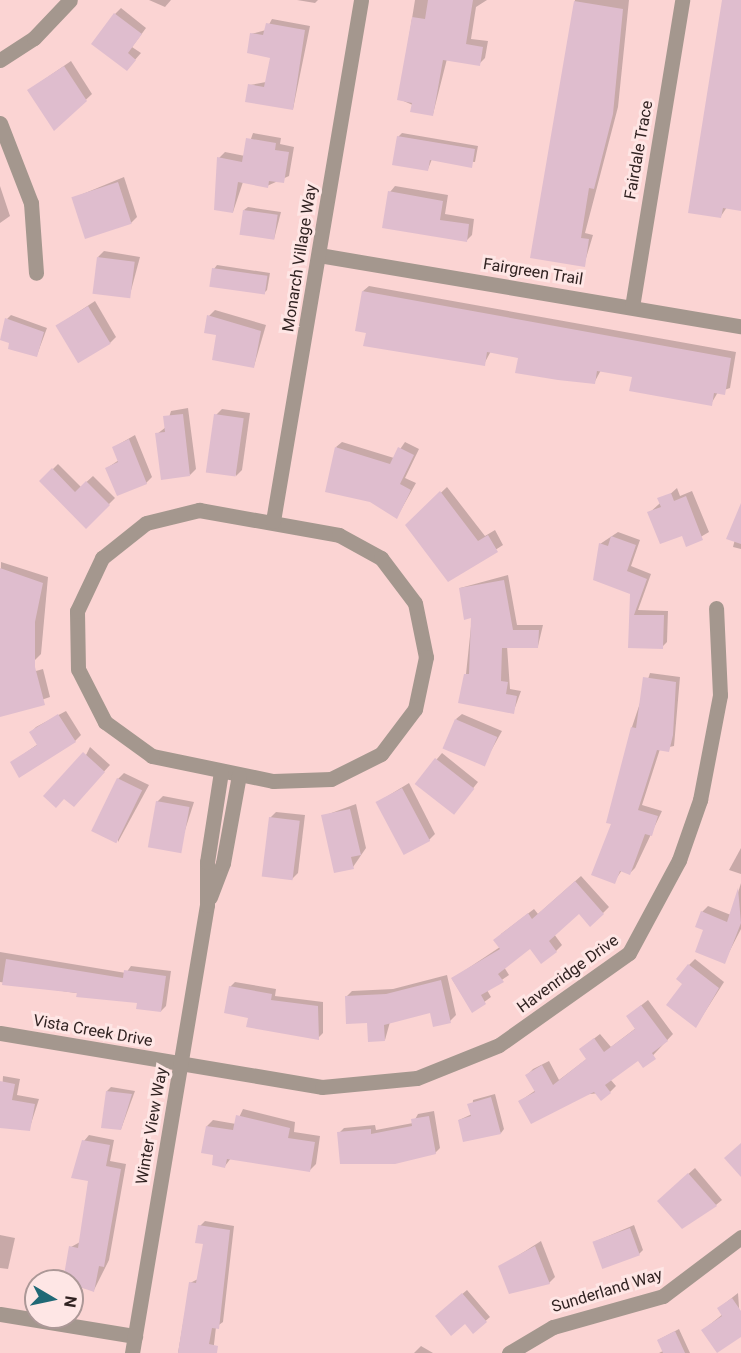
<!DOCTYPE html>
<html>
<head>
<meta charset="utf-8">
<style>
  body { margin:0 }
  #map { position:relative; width:741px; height:1353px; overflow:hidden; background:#fbd4d3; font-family:Roboto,sans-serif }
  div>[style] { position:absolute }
  .shadow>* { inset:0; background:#0003 }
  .building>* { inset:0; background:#dfbdce; transform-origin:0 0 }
  .minor>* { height:15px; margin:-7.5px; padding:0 7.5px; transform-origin:7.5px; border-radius:7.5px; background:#a4978e }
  span { translate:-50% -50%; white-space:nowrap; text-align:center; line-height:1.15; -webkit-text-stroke:6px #fee6e5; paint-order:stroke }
  .street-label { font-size:16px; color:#312322 }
  .north { position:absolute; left:24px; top:1269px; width:60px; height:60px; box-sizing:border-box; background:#fee6e5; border:2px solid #ac9897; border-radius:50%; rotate:99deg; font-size:16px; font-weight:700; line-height:24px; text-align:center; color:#312322 }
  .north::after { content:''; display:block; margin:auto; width:21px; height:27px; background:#206976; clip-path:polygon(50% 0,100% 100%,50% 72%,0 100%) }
</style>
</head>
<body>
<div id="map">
  <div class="shadow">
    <div style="clip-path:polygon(149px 0,171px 0,165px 7px)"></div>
    <div style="clip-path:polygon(297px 0,318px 0,315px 3px)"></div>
    <div style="clip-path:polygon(415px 0,487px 0,476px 7px,471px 39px,488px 41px,485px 58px,479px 64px,447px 59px,433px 114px,399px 99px)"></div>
    <div style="clip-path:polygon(575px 0,629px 0,618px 107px,585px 233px,593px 235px,584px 265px,532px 257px)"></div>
    <div style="clip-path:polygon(724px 0,741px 0,741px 209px,727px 207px,721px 216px)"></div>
    <div style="clip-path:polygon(121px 8px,146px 28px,132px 47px,141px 53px,127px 69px,115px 14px)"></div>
    <div style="clip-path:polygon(272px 19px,310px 26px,293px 109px,250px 85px,266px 82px,271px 56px,251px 34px,266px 30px)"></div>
    <div style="clip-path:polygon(71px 61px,92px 94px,55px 129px,29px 90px)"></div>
    <div style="clip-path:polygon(253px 133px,281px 138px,280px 144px,294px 147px,289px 176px,267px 186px,243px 182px,233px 212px,219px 158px,225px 152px,245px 156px)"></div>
    <div style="clip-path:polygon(402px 133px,478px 146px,475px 162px,432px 159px,428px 169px,398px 137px)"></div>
    <div style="clip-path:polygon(124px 177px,137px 217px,131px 223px,73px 198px)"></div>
    <div style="clip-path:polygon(0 186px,10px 216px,0 223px)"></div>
    <div style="clip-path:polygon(395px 186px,448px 195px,445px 214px,474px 219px,472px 235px,466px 241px,390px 192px)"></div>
    <div style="clip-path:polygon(248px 207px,281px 212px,274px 239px,244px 210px)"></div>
    <div style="clip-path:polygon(104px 251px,140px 257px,129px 298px,98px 257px)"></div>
    <div style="clip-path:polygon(217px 265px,270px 273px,267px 290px,264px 293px,214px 269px)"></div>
    <div style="clip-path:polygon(369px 286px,736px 352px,730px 388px,718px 392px,711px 404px,633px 376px,601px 370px,594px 383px,519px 357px,491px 351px,484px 364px,367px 332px,363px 291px)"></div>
    <div style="clip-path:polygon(95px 301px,116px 337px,110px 343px,57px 326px)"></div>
    <div style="clip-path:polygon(215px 310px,266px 325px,254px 366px,218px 334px,209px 316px)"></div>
    <div style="clip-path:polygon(11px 315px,47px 328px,37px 355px,7px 319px)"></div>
    <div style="clip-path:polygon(188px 408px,196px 469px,190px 475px,157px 434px,166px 427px,171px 411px)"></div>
    <div style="clip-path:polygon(222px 409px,250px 413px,242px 470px,236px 476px,216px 415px)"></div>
    <div style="clip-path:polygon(135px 435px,152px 477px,146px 483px,107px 468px,119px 460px,114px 447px)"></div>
    <div style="clip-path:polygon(342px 442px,394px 458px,405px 442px,419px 449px,405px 478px,416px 483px,397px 517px,336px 447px)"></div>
    <div style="clip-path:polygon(58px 464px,81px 487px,93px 476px,115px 498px,86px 527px,41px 481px)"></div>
    <div style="clip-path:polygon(447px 487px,485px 536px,495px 530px,503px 545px,448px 580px,407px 525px)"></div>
    <div style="clip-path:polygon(677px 488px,680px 496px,692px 491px,709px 532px,687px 545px,682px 534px,649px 513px)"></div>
    <div style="clip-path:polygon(741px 515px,741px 549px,733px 547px)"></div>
    <div style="clip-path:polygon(618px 532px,640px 540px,631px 566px,651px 574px,638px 610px,668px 611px,667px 642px,662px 647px,630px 647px,631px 593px,600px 544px)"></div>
    <div style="clip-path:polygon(1px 562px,48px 577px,41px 654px,35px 660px,0 661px)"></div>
    <div style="clip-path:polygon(508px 575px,517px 625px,543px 625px,538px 646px,507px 646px,510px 689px,521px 691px,513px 713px,466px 674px,472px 617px,460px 588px)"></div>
    <div style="clip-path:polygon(43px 669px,50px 697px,0 714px,0 681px)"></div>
    <div style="clip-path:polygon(650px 673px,680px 677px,674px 746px,660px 749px,642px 805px,662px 811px,635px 868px,630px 873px,622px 870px,614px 882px,613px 823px,632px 727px)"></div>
    <div style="clip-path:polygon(66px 711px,81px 735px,75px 741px,11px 763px,38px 744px,31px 732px,36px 727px)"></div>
    <div style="clip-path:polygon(462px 714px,502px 731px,483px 765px,456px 719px)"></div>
    <div style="clip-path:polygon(90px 747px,110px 765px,79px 799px,65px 797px)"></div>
    <div style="clip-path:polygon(442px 753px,478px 782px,459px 806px,417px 783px)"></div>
    <div style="clip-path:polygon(124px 773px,149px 785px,118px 842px,118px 779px)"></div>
    <div style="clip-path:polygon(409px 783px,435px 834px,429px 840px,378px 802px)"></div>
    <div style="clip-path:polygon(163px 796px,194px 802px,178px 852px,157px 802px)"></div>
    <div style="clip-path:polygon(356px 804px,366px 848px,353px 867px,323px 816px)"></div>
    <div style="clip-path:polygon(276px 812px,305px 815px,298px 873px,292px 879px,270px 818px)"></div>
    <div style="clip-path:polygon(741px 848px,741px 874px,729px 870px)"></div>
    <div style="clip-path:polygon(581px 876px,609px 907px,603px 913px,580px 912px,554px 934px,562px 945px,556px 951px,530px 947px,504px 967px,509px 975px,487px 990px,491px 997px,472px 1011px,452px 979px,500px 947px,501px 934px,534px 909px,538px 914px)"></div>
    <div style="clip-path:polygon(741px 883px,741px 929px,724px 962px,702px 912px,708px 906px,731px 915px)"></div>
    <div style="clip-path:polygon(0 952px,126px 973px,131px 966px,171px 971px,166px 1006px,161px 1011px,138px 1002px,0 982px)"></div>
    <div style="clip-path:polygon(695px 959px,724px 982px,696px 1026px,689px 965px)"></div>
    <div style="clip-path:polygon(447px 975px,456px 1015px,450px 1021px,431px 1011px,390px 1022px,385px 1040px,346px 997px,352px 991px,393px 989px)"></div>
    <div style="clip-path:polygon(235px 982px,276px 989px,275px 996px,323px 1002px,323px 1033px,318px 1038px,249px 1017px,230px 987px)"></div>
    <div style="clip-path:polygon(648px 1000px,673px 1034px,643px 1066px,638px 1059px,610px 1079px,616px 1086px,610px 1092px,520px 1101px,536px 1090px,527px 1075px,533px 1069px,549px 1061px,559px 1080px,588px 1058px,587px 1044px,600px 1034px,611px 1047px,636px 1028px,634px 1011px)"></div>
    <div style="clip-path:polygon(3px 1076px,20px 1079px,17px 1095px,39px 1099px,29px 1130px,0 1125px)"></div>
    <div style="clip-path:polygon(111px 1087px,135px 1091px,121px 1129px,107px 1091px)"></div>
    <div style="clip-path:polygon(495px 1094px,504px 1129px,501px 1133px,459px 1120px,472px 1114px,473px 1100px)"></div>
    <div style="clip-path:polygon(243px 1109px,295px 1122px,294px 1132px,320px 1136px,316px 1164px,310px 1170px,231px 1158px,225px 1166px,207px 1126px,213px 1120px,236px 1124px)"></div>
    <div style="clip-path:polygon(434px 1111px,440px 1148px,435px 1153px,339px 1133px,344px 1128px,375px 1125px,376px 1130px,413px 1123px,418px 1114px)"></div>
    <div style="clip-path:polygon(89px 1135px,114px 1140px,110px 1161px,126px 1164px,109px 1260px,94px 1290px,72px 1286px,71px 1247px,80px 1242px,89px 1180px,84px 1141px)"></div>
    <div style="clip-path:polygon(695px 1168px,722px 1200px,716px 1205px,665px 1195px)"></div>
    <div style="clip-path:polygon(205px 1221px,234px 1226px,223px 1322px,216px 1327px,213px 1353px,178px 1353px,190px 1283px,198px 1279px,205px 1243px,200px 1226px)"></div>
    <div style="clip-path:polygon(634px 1225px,643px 1250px,639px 1254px,594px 1242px)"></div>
    <div style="clip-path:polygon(0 1235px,15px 1238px,8px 1269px,0 1268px)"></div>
    <div style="clip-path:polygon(541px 1241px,555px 1277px,549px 1283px,500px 1267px)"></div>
    <div style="clip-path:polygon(467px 1290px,490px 1317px,473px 1332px,465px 1322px,440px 1313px)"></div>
    <div style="clip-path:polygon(738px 1293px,741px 1335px,703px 1330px,723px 1314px,719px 1308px)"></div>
    <div style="clip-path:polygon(679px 1329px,690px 1353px,659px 1353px,663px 1351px,658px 1340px)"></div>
    <div style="clip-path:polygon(421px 1346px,433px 1353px,414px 1353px)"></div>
  </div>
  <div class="building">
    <div style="clip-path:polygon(428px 0,473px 0,466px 44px,483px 47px,480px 66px,443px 60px,433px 116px,410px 112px,412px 103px,397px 100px,412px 17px,425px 19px)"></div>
    <div style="clip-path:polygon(722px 0,741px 0,741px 211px,723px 208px,721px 218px,688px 213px)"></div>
    <div style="clip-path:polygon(574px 1px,623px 9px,613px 114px,594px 189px,589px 188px,581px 238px,589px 239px,585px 267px,530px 258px)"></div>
    <div style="clip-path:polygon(114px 13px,142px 34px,128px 53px,136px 60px,127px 71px,91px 44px)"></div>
    <div style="clip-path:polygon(266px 23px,305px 30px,293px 110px,245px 102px,248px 84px,264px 87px,270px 58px,247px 53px,250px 33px,263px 35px)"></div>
    <div style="clip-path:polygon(64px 66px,87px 101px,54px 131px,27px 90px)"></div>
    <div style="clip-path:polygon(397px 136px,475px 149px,472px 168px,430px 160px,428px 171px,392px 165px)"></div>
    <div style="clip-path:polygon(246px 138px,276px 143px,275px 150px,289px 152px,284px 183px,269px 181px,268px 188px,238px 182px,233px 213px,214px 210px,217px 157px,242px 162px)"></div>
    <div style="left:118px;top:182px;width:44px;height:49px;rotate:72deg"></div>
    <div style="clip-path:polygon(388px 191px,443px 201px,440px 220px,469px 224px,467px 242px,382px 228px)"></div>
    <div style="left:243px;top:210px;width:35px;height:25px;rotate:8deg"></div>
    <div style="left:97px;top:257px;width:38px;height:37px;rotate:7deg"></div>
    <div style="left:212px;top:268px;width:56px;height:19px;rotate:8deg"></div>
    <div style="clip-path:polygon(362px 291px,731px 358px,725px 395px,714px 393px,712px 406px,629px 391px,632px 377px,597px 371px,595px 384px,558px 380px,515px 373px,518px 358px,487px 352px,485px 366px,363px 346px,366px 333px,355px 331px)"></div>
    <div style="left:88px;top:306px;width:44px;height:38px;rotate:59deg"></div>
    <div style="clip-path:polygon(207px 315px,261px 331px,254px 368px,212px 360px,216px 335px,204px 333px)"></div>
    <div style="clip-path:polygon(5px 318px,44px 332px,37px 357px,8px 349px,9px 343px,0 340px)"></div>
    <div style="clip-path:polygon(183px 414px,190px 476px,161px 480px,155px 433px,165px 432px,163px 416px)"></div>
    <div style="left:214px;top:414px;width:30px;height:59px;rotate:8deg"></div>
    <div style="clip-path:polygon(129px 439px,147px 484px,117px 496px,105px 468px,118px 462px,112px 447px)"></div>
    <div style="clip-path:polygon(335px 447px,390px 464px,398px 447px,414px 455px,400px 484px,411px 490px,397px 519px,370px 502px,325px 492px)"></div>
    <div style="clip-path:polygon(52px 468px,75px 492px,86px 481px,110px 505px,86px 529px,39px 481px)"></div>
    <div style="clip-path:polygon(440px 491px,478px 541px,488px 535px,498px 552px,448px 582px,405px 525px)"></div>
    <div style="clip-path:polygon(671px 493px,674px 501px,686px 496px,703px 540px,686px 547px,682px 536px,660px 544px,647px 512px,661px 507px,657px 498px)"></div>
    <div style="clip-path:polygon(741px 503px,741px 544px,726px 539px)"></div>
    <div style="clip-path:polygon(611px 536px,636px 545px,627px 571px,647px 579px,634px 615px,664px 615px,663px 649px,628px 648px,630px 594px,593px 580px,599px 543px,608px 546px)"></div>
    <div style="clip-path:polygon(0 568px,43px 583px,35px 622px,35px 667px,45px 705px,0 717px)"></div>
    <div style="clip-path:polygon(504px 580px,513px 630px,539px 630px,538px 648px,502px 648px,501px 681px,508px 682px,506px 694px,517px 696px,514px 714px,458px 703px,464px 674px,469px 674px,471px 618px,464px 620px,459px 588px)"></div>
    <div style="clip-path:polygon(643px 677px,676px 682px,673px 735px,669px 752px,657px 750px,638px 810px,658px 816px,652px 836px,645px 834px,630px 875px,620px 871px,615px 884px,591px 875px,611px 824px,606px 823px,631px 727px,636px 728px)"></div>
    <div style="clip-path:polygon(58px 714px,76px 742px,19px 778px,10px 762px,37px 745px,29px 732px)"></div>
    <div style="left:455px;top:719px;width:46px;height:32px;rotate:23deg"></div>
    <div style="clip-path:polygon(83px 752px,105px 772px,74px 807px,64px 799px,56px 808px,43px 796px)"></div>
    <div style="left:435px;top:758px;width:50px;height:33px;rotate:38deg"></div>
    <div style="left:117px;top:778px;width:28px;height:59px;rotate:26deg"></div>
    <div style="left:402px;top:788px;width:60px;height:30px;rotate:62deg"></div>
    <div style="left:156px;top:801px;width:34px;height:47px;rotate:10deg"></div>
    <div style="clip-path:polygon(350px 809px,361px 855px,351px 857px,354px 869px,334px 873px,321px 815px)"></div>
    <div style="left:269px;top:817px;width:31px;height:60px;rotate:7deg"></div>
    <div style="clip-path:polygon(575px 881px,604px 914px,590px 927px,579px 914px,549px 941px,557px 952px,541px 964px,530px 949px,498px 974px,504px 982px,481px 995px,486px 1004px,472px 1013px,451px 978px,500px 949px,493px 940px,528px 913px,532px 919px)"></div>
    <div style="clip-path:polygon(738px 888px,741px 923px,725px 964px,695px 952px,703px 930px,695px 927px,701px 911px,727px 922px)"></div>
    <div style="clip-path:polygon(6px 959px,123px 978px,124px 970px,166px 976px,161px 1012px,136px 1009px,137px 1003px,76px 997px,77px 993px,2px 985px)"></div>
    <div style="clip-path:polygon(688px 964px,719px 988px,696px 1028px,666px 1005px,682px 984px,676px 979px)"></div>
    <div style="clip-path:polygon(441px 980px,451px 1023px,433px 1027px,430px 1013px,384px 1025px,385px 1041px,368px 1042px,367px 1023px,346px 1024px,345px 996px,386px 994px)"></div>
    <div style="clip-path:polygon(229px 986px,272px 994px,271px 1000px,318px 1006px,319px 1040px,246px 1027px,248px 1018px,224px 1013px)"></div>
    <div style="clip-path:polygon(641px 1005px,668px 1041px,652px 1053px,656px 1059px,643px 1068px,638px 1061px,605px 1085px,611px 1093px,601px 1101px,594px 1092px,531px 1124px,518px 1101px,535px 1092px,525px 1075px,542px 1065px,553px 1085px,586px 1059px,579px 1049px,594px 1038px,604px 1052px,635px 1029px,626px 1016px)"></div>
    <div style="clip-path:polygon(0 1081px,15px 1084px,12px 1100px,35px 1104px,30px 1131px,0 1128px)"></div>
    <div style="clip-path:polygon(106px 1091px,132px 1094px,121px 1130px,101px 1128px)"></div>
    <div style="clip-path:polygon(491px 1097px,501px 1134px,463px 1142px,458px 1120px,471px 1116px,467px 1104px)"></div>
    <div style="clip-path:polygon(236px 1115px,290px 1128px,288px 1138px,315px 1142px,310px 1172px,227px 1159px,225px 1168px,212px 1165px,213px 1155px,201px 1153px,206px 1126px,233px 1130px)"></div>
    <div style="clip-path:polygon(429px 1116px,436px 1154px,395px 1164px,340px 1164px,337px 1132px,371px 1129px,371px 1134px,412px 1126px,411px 1119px)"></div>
    <div style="clip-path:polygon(82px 1140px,110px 1145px,106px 1166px,121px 1169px,104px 1267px,99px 1266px,94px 1292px,63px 1281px,69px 1246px,78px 1248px,88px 1181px,71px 1178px)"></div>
    <div style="clip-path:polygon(741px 1143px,741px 1177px,724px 1158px)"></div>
    <div style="clip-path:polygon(688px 1173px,717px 1206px,682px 1229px,657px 1201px)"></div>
    <div style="clip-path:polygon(198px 1225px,230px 1230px,219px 1329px,212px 1328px,209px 1344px,218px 1346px,217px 1353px,178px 1353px,189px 1282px,196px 1283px,203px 1244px,195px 1243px)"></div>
    <div style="left:630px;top:1228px;width:29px;height:40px;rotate:70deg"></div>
    <div style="clip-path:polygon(535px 1246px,550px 1284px,509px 1294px,498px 1266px)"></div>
    <div style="clip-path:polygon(462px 1293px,487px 1322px,473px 1334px,465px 1324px,451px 1336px,435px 1316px)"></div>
    <div style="clip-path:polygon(732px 1298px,741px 1311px,741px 1337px,717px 1353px,701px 1330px,722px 1316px,717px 1308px)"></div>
    <div style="clip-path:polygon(675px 1331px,685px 1353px,663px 1353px,657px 1340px)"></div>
  </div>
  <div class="minor">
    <div style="left:0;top:60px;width:40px;rotate:-32.9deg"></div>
    <div style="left:34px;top:38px;width:52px;rotate:-46.5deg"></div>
    <div style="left:0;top:123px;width:86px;rotate:68.8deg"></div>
    <div style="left:31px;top:203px;width:70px;rotate:85.9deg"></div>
    <div style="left:319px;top:255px;width:428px;rotate:9.6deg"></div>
    <div style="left:632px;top:307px;width:311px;rotate:-80.7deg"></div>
    <div style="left:199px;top:510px;width:142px;rotate:10.1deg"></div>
    <div style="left:339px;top:535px;width:48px;rotate:28.7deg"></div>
    <div style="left:381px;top:558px;width:56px;rotate:52.9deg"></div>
    <div style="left:415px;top:603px;width:55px;rotate:78.5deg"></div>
    <div style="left:426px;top:657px;width:53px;rotate:101.9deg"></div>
    <div style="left:415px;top:709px;width:56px;rotate:127.1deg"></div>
    <div style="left:381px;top:754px;width:56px;rotate:153.4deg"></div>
    <div style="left:331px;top:779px;width:58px;rotate:178deg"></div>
    <div style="left:273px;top:781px;width:124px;rotate:-168.3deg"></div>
    <div style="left:152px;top:756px;width:58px;rotate:-144.1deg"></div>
    <div style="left:105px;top:722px;width:59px;rotate:-117deg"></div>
    <div style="left:78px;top:669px;width:58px;rotate:-91deg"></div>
    <div style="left:77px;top:611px;width:59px;rotate:-64.7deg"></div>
    <div style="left:102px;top:558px;width:56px;rotate:-38.5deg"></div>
    <div style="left:146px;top:523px;width:55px;rotate:-13.8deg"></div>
    <div style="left:273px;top:521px;width:528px;rotate:-80.41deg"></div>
    <div style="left:210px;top:897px;width:36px;rotate:-69deg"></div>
    <div style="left:223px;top:863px;width:89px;rotate:-79.7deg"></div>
    <div style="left:0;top:1033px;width:326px;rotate:9.5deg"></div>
    <div style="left:322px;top:1087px;width:95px;rotate:-5.4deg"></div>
    <div style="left:417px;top:1078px;width:88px;rotate:-21.9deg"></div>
    <div style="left:499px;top:1045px;width:159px;rotate:-35.3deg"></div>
    <div style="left:629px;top:953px;width:106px;rotate:-61.7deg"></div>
    <div style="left:679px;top:860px;width:64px;rotate:-70.7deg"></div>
    <div style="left:700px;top:800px;width:107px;rotate:-79.2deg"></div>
    <div style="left:720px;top:695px;width:87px;rotate:-92.6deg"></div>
    <div style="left:0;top:1314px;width:137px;rotate:9.3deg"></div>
    <div style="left:132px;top:1353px;width:454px;rotate:-80.5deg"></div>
    <div style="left:207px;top:905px;width:43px;rotate:-90deg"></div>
    <div style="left:207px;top:862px;width:91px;rotate:-81.2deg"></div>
    <div style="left:509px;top:1353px;width:51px;rotate:-30.6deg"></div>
    <div style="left:553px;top:1327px;width:114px;rotate:-15.7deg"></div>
    <div style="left:663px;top:1296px;width:98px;rotate:-37.1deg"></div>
  </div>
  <div class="street-label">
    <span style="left:639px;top:150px;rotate:-80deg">Fairdale Trace</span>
    <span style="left:300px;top:258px;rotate:-81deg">Monarch Village Way</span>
    <span style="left:533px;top:272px;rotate:9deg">Fairgreen Trail</span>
    <span style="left:568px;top:974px;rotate:-36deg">Havenridge Drive</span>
    <span style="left:93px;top:1031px;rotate:10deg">Vista Creek Drive</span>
    <span style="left:152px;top:1126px;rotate:-80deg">Winter View Way</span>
    <span style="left:607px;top:1291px;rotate:-17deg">Sunderland Way</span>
  </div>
  <div class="north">N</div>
</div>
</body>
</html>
